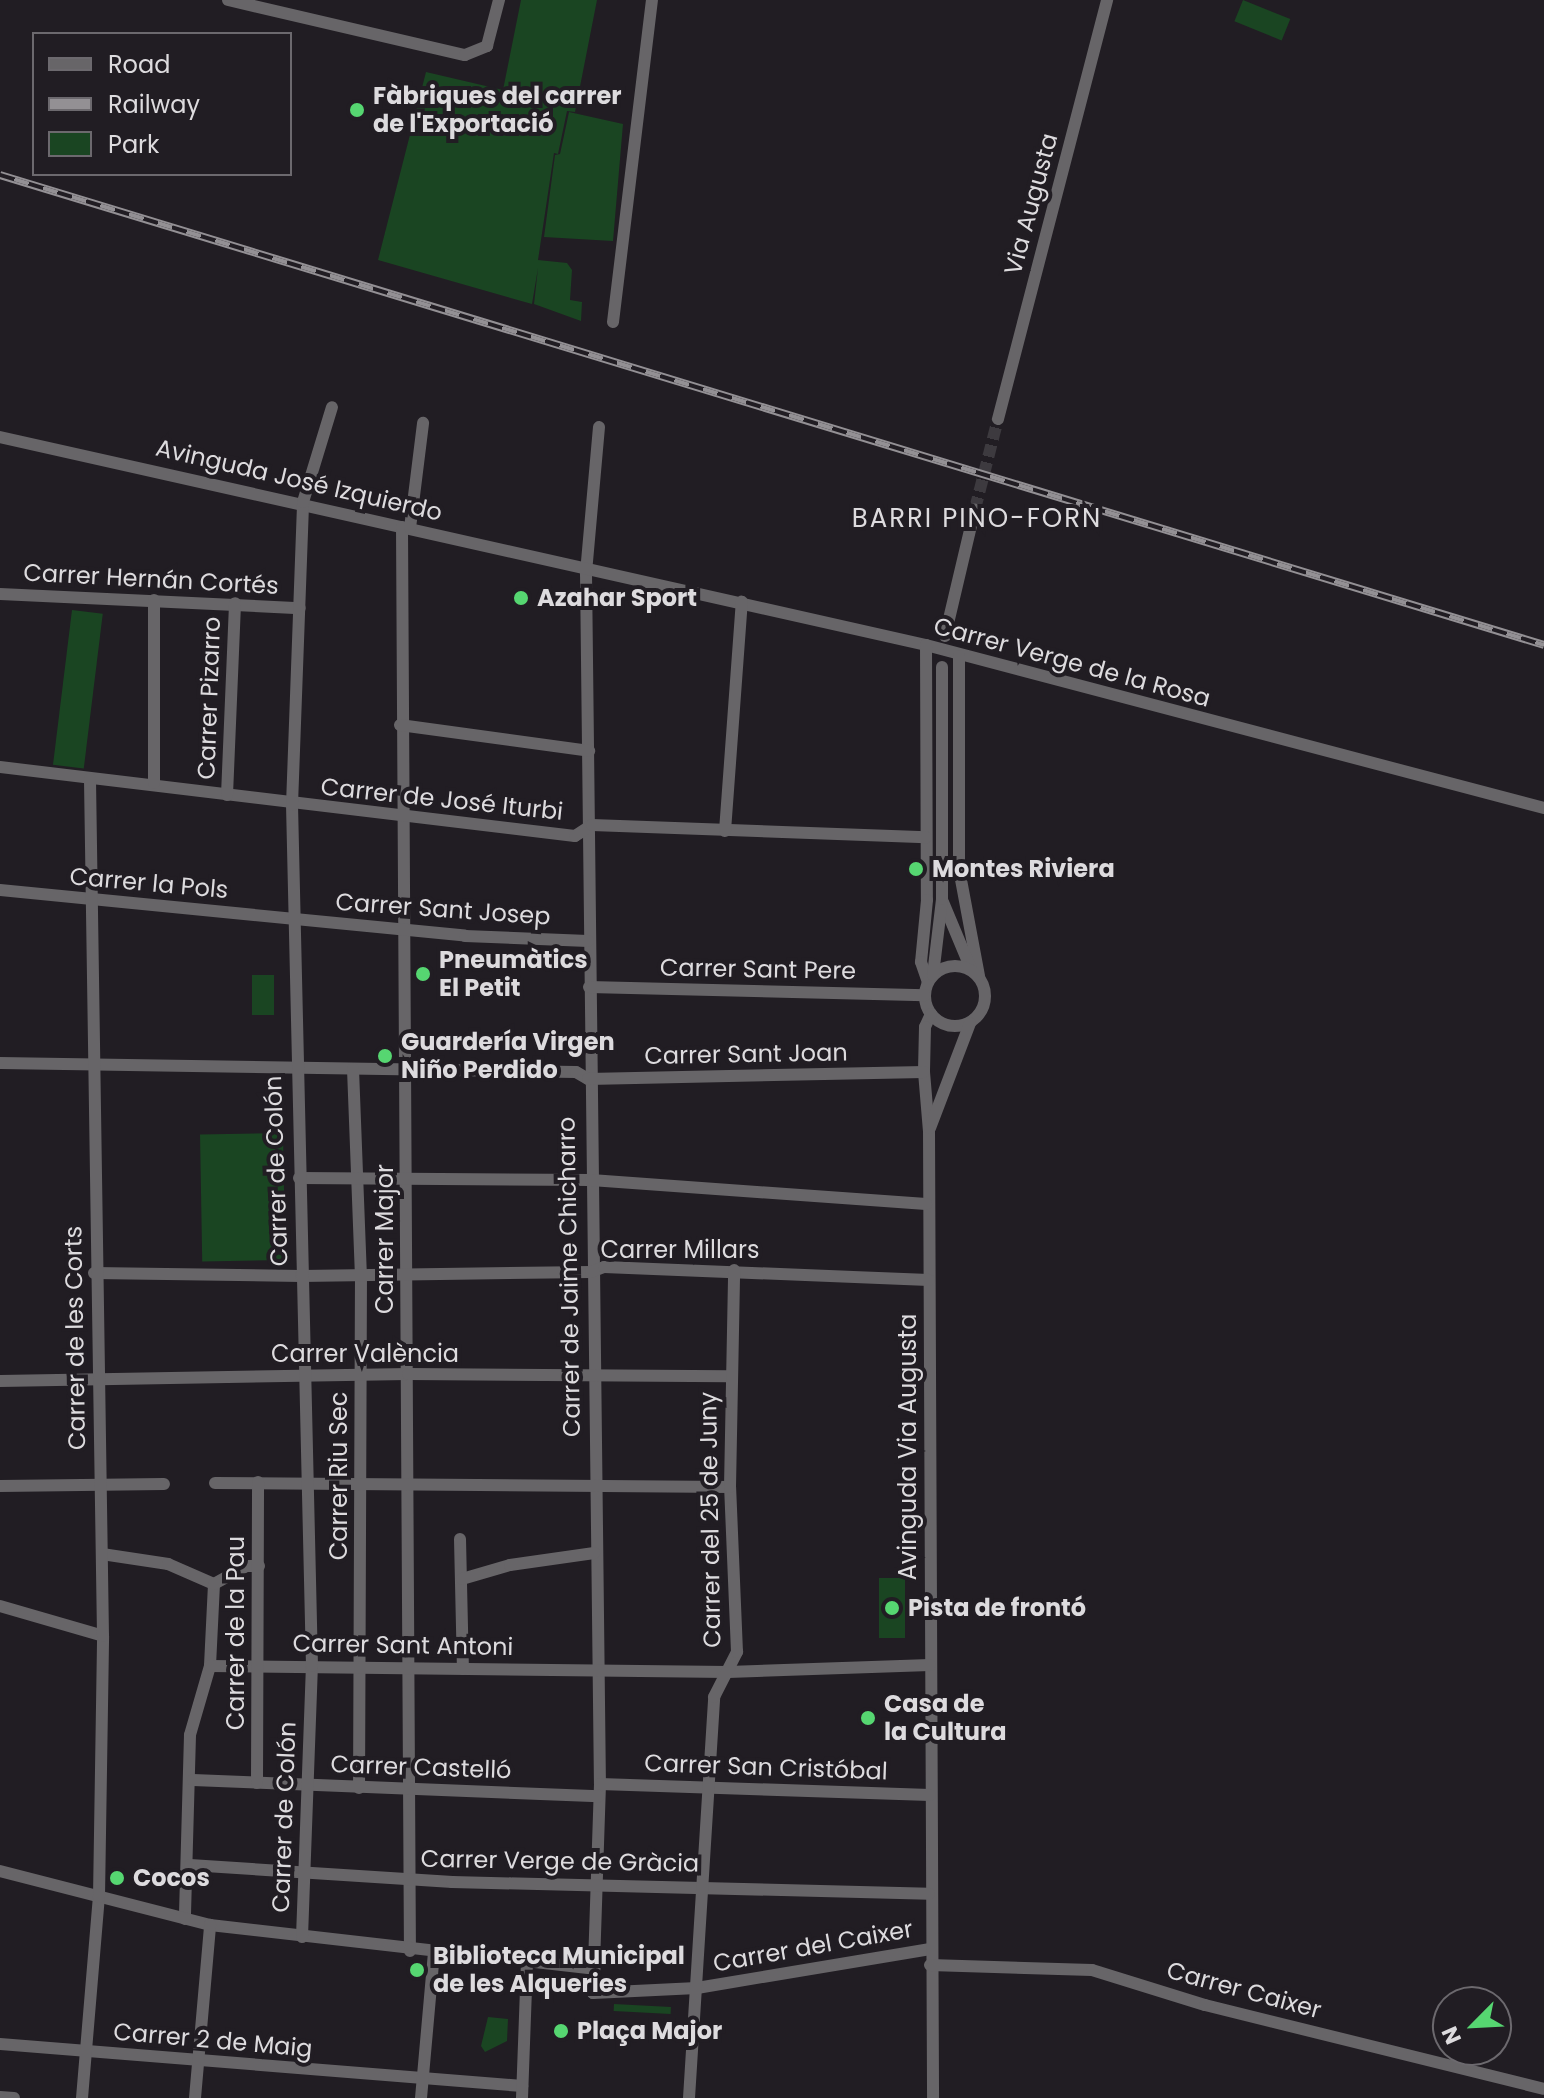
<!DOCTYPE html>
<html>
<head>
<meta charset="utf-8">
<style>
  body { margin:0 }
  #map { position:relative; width:1544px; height:2098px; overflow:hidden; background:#211d23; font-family:Poppins,sans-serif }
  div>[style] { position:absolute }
  .green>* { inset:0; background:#1a4522; transform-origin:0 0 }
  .street-tunnel>* { height:12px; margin-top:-6px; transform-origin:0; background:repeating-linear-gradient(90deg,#3d3a3f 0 12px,transparent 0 18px) }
  .street>* { height:12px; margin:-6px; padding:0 6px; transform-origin:6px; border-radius:6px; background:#676568 }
  .street>.ring { margin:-6px; padding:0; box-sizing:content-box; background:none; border:12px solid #676568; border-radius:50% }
  .rail>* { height:8px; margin-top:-4px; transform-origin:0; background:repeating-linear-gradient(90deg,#211d23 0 15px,#939094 0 30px); box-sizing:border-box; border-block:2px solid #939094 }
  .dots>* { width:22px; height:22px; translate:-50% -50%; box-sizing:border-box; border:4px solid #211d23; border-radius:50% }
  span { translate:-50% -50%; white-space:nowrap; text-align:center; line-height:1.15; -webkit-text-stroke:8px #211d23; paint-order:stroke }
  .poi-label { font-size:24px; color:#dddbde; font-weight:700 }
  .left { translate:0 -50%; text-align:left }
  .street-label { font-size:24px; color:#dddbde }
  .neighbourhood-label { font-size:26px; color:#dddbde; letter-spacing:2px }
  .legend { position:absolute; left:32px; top:32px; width:260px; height:144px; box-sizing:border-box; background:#211d23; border:2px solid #6c696e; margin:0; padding:10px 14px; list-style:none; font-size:24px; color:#dddbde }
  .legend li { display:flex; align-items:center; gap:16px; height:40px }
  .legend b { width:40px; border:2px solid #6c696e }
  .north { position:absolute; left:1432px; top:1986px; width:80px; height:80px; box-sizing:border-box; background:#211d23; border:2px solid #6c696e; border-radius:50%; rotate:246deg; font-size:22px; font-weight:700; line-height:32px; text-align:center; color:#dddbde }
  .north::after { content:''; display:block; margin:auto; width:28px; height:36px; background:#56d671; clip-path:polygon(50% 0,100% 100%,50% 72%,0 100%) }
</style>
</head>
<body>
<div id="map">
  <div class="green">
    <div style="clip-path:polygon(521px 0,597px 0,575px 112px,567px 111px,558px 154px,554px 153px,538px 260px,567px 263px,572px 270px,570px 300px,582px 302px,581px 321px,534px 304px,538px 268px,532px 304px,378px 260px,426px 72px,503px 90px)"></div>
    <div style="left:1243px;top:0;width:51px;height:23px;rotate:22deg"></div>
    <div style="clip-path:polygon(569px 112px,623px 124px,613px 241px,544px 237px,555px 155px,560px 154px)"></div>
    <div style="left:72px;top:610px;width:31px;height:156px;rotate:7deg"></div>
    <div style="left:252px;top:975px;width:22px;height:40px"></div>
    <div style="left:283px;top:1133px;width:127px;height:83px;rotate:89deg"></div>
    <div style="left:879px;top:1578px;width:26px;height:60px"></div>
    <div style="left:614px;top:2004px;width:57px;height:7px;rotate:3deg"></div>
    <div style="clip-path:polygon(488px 2017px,508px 2019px,507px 2041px,485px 2052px,481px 2046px)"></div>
  </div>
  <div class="street-tunnel">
    <div style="left:975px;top:509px;width:93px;rotate:-75.7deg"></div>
  </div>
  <div class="street">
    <div style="left:228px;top:0;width:243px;rotate:13.1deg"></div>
    <div style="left:465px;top:55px;width:24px;rotate:-22deg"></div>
    <div style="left:487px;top:46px;width:48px;rotate:-75.4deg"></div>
    <div style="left:613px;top:322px;width:324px;rotate:-83.1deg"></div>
    <div style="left:998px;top:419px;width:433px;rotate:-75.4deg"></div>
    <div style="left:599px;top:427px;width:147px;rotate:95.1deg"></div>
    <div style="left:586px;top:573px;width:1211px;rotate:89.34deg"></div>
    <div style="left:600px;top:1784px;width:209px;rotate:91.9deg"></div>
    <div style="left:593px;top:1993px;width:104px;rotate:-2.8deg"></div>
    <div style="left:697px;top:1988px;width:235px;rotate:-9.5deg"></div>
    <div style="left:0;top:437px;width:949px;rotate:12.66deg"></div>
    <div style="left:926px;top:645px;width:639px;rotate:14.78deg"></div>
    <div style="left:402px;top:527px;width:1424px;rotate:89.68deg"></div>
    <div style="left:410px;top:528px;width:106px;rotate:-82.9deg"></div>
    <div style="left:0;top:594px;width:300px;rotate:2.7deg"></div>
    <div style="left:945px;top:636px;width:130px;rotate:-76.7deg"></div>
    <div style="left:926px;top:645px;width:255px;rotate:89.8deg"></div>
    <div style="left:927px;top:900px;width:62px;rotate:95.5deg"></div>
    <div style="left:921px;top:962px;width:21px;rotate:71deg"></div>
    <div style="left:959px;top:656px;width:213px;rotate:90deg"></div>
    <div style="left:959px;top:869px;width:109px;rotate:79.4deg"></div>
    <div style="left:400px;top:725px;width:191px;rotate:7.8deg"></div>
    <div style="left:0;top:767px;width:579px;rotate:6.84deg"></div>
    <div style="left:575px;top:836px;width:20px;rotate:-33deg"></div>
    <div style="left:592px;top:825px;width:334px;rotate:2.1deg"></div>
    <div style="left:154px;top:783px;width:183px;rotate:-90deg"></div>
    <div style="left:227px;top:795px;width:192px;rotate:-87.6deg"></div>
    <div style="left:725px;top:831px;width:230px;rotate:-85.8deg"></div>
    <div style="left:0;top:890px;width:467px;rotate:5.6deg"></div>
    <div style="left:465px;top:936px;width:123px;rotate:2.3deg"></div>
    <div style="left:943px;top:902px;width:73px;rotate:67.3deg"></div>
    <div class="ring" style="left:925px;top:966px;width:48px;height:48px"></div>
    <div style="left:933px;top:975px;width:77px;rotate:-83.2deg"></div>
    <div style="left:942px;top:899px;width:232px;rotate:-90deg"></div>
    <div style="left:589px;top:987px;width:336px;rotate:1.4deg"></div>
    <div style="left:931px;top:1014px;width:14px;rotate:115deg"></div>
    <div style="left:925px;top:1027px;width:45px;rotate:91.3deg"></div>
    <div style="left:924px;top:1072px;width:59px;rotate:85.2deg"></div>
    <div style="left:929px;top:1131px;width:967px;rotate:89.76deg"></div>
    <div style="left:0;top:1063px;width:576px;rotate:0.9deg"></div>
    <div style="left:576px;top:1072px;width:14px;rotate:30deg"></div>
    <div style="left:588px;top:1079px;width:336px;rotate:-1.2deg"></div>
    <div style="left:353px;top:1069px;width:204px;rotate:87.8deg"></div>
    <div style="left:361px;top:1273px;width:515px;rotate:90.22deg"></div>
    <div style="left:930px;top:1128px;width:112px;rotate:-69.1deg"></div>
    <div style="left:299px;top:1178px;width:292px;rotate:0.4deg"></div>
    <div style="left:591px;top:1180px;width:336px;rotate:4.1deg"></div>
    <div style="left:94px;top:1273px;width:207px;rotate:0.8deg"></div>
    <div style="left:301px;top:1276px;width:290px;rotate:-0.8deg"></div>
    <div style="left:591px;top:1272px;width:14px;rotate:-21deg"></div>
    <div style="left:604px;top:1267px;width:325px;rotate:2.3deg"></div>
    <div style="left:0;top:1381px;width:408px;rotate:-1deg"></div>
    <div style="left:408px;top:1374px;width:321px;rotate:0.4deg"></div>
    <div style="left:215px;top:1483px;width:515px;rotate:0.45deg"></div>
    <div style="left:0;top:1486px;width:164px;rotate:-0.7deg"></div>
    <div style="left:460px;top:1539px;width:130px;rotate:88.7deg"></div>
    <div style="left:102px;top:1554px;width:67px;rotate:8.6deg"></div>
    <div style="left:168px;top:1564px;width:50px;rotate:23.5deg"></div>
    <div style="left:214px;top:1584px;width:82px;rotate:92.8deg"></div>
    <div style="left:210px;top:1666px;width:72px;rotate:106.2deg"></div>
    <div style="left:190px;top:1735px;width:184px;rotate:91.6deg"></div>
    <div style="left:462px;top:1579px;width:50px;rotate:-16.3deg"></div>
    <div style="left:510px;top:1565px;width:85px;rotate:-8.1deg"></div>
    <div style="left:214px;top:1584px;width:37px;rotate:-29deg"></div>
    <div style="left:246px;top:1566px;width:13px"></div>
    <div style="left:0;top:1606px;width:107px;rotate:16.2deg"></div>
    <div style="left:210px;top:1666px;width:518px;rotate:0.66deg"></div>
    <div style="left:728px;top:1672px;width:202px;rotate:-2deg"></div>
    <div style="left:193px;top:1780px;width:406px;rotate:2.3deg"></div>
    <div style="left:257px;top:1783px;width:301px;rotate:-89.8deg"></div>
    <div style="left:600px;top:1784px;width:330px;rotate:1.9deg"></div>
    <div style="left:190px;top:1865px;width:263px;rotate:3.7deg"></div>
    <div style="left:452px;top:1882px;width:477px;rotate:1.4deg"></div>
    <div style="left:0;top:1871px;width:217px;rotate:14.4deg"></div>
    <div style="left:210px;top:1925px;width:387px;rotate:6.5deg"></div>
    <div style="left:302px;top:1937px;width:271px;rotate:-87.9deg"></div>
    <div style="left:312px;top:1666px;width:861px;rotate:-91.33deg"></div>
    <div style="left:292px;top:805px;width:303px;rotate:-87.9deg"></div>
    <div style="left:303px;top:502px;width:99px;rotate:-73deg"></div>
    <div style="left:930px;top:1965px;width:162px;rotate:1.8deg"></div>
    <div style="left:1092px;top:1970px;width:118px;rotate:17.2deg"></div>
    <div style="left:1205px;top:2005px;width:349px;rotate:13.9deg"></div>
    <div style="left:0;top:2044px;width:524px;rotate:4.6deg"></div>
    <div style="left:0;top:2097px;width:14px;rotate:4deg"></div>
    <div style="left:82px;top:2098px;width:202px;rotate:-85.2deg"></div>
    <div style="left:99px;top:1897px;width:261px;rotate:-89.1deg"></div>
    <div style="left:103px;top:1636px;width:857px;rotate:-90.87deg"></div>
    <div style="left:195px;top:2098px;width:174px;rotate:-85deg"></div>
    <div style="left:421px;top:2098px;width:146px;rotate:-84.9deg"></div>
    <div style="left:522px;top:2098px;width:134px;rotate:-87.9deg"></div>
    <div style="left:689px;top:2098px;width:402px;rotate:-86.4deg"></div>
    <div style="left:714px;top:1697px;width:51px;rotate:-62.9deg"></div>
    <div style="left:737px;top:1652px;width:165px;rotate:-92.4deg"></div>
    <div style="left:730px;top:1487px;width:217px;rotate:-88.9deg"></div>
  </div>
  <div class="rail">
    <div style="left:0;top:175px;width:1614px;rotate:16.93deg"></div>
  </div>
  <div class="dots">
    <div style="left:357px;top:110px;background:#56d671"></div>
    <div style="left:521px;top:598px;background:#56d671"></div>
    <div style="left:916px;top:869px;background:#56d671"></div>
    <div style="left:423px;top:974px;background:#56d671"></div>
    <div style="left:385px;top:1056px;background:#56d671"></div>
    <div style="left:892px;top:1608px;background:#56d671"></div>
    <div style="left:868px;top:1718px;background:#56d671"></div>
    <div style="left:117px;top:1878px;background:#56d671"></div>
    <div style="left:417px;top:1970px;background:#56d671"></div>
    <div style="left:561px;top:2031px;background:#56d671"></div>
  </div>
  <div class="poi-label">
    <span class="left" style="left:373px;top:110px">Fàbriques del carrer<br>de l'Exportació</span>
    <span class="left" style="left:537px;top:598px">Azahar Sport</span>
    <span class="left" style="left:932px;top:869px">Montes Riviera</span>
    <span class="left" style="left:439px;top:974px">Pneumàtics<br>El Petit</span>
    <span class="left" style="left:401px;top:1056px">Guardería Virgen<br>Niño Perdido</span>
    <span class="left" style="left:908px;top:1608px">Pista de frontó</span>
    <span class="left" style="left:884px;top:1718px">Casa de<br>la Cultura</span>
    <span class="left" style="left:133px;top:1878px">Cocos</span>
    <span class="left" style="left:433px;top:1970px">Biblioteca Municipal<br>de les Alqueries</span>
    <span class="left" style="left:577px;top:2031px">Plaça Major</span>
  </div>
  <div class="street-label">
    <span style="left:1031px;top:204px;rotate:-75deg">Via Augusta</span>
    <span style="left:299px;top:480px;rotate:13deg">Avinguda José Izquierdo</span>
    <span style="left:151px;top:579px;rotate:3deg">Carrer Hernán Cortés</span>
    <span style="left:1072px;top:662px;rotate:15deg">Carrer Verge de la Rosa</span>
    <span style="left:209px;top:698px;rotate:-88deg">Carrer Pizarro</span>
    <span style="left:442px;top:799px;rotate:6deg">Carrer de José Iturbi</span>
    <span style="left:149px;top:883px;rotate:5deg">Carrer la Pols</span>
    <span style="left:443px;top:909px;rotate:4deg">Carrer Sant Josep</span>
    <span style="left:758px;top:969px;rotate:1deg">Carrer Sant Pere</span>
    <span style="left:746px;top:1054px;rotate:-1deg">Carrer Sant Joan</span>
    <span style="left:276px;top:1171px;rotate:-92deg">Carrer de Colón</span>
    <span style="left:385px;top:1239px;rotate:-90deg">Carrer Major</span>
    <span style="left:680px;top:1250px">Carrer Millars</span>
    <span style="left:569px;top:1277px;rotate:-91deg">Carrer de Jaime Chicharro</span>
    <span style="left:75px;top:1338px;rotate:-91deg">Carrer de les Corts</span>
    <span style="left:365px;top:1354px">Carrer València</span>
    <span style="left:908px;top:1447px;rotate:-90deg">Avinguda Via Augusta</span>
    <span style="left:339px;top:1476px;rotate:-90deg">Carrer Riu Sec</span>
    <span style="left:710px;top:1520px;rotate:-91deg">Carrer del 25 de Juny</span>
    <span style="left:236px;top:1633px;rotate:-90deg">Carrer de la Pau</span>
    <span style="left:403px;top:1645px;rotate:1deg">Carrer Sant Antoni</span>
    <span style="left:421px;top:1767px;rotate:2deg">Carrer Castelló</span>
    <span style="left:766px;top:1767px;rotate:2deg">Carrer San Cristóbal</span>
    <span style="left:284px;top:1817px;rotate:-88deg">Carrer de Colón</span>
    <span style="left:560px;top:1861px;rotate:1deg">Carrer Verge de Gràcia</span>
    <span style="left:813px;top:1946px;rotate:-10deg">Carrer del Caixer</span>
    <span style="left:1244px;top:1990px;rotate:15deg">Carrer Caixer</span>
    <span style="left:213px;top:2040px;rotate:5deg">Carrer 2 de Maig</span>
  </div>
  <div class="neighbourhood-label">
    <span style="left:977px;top:519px">BARRI PINO-FORN</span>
  </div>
  <ul class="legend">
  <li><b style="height:10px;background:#676568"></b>Road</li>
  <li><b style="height:10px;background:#939094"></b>Railway</li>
  <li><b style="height:22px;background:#1a4522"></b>Park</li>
  </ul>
  <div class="north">N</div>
</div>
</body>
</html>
